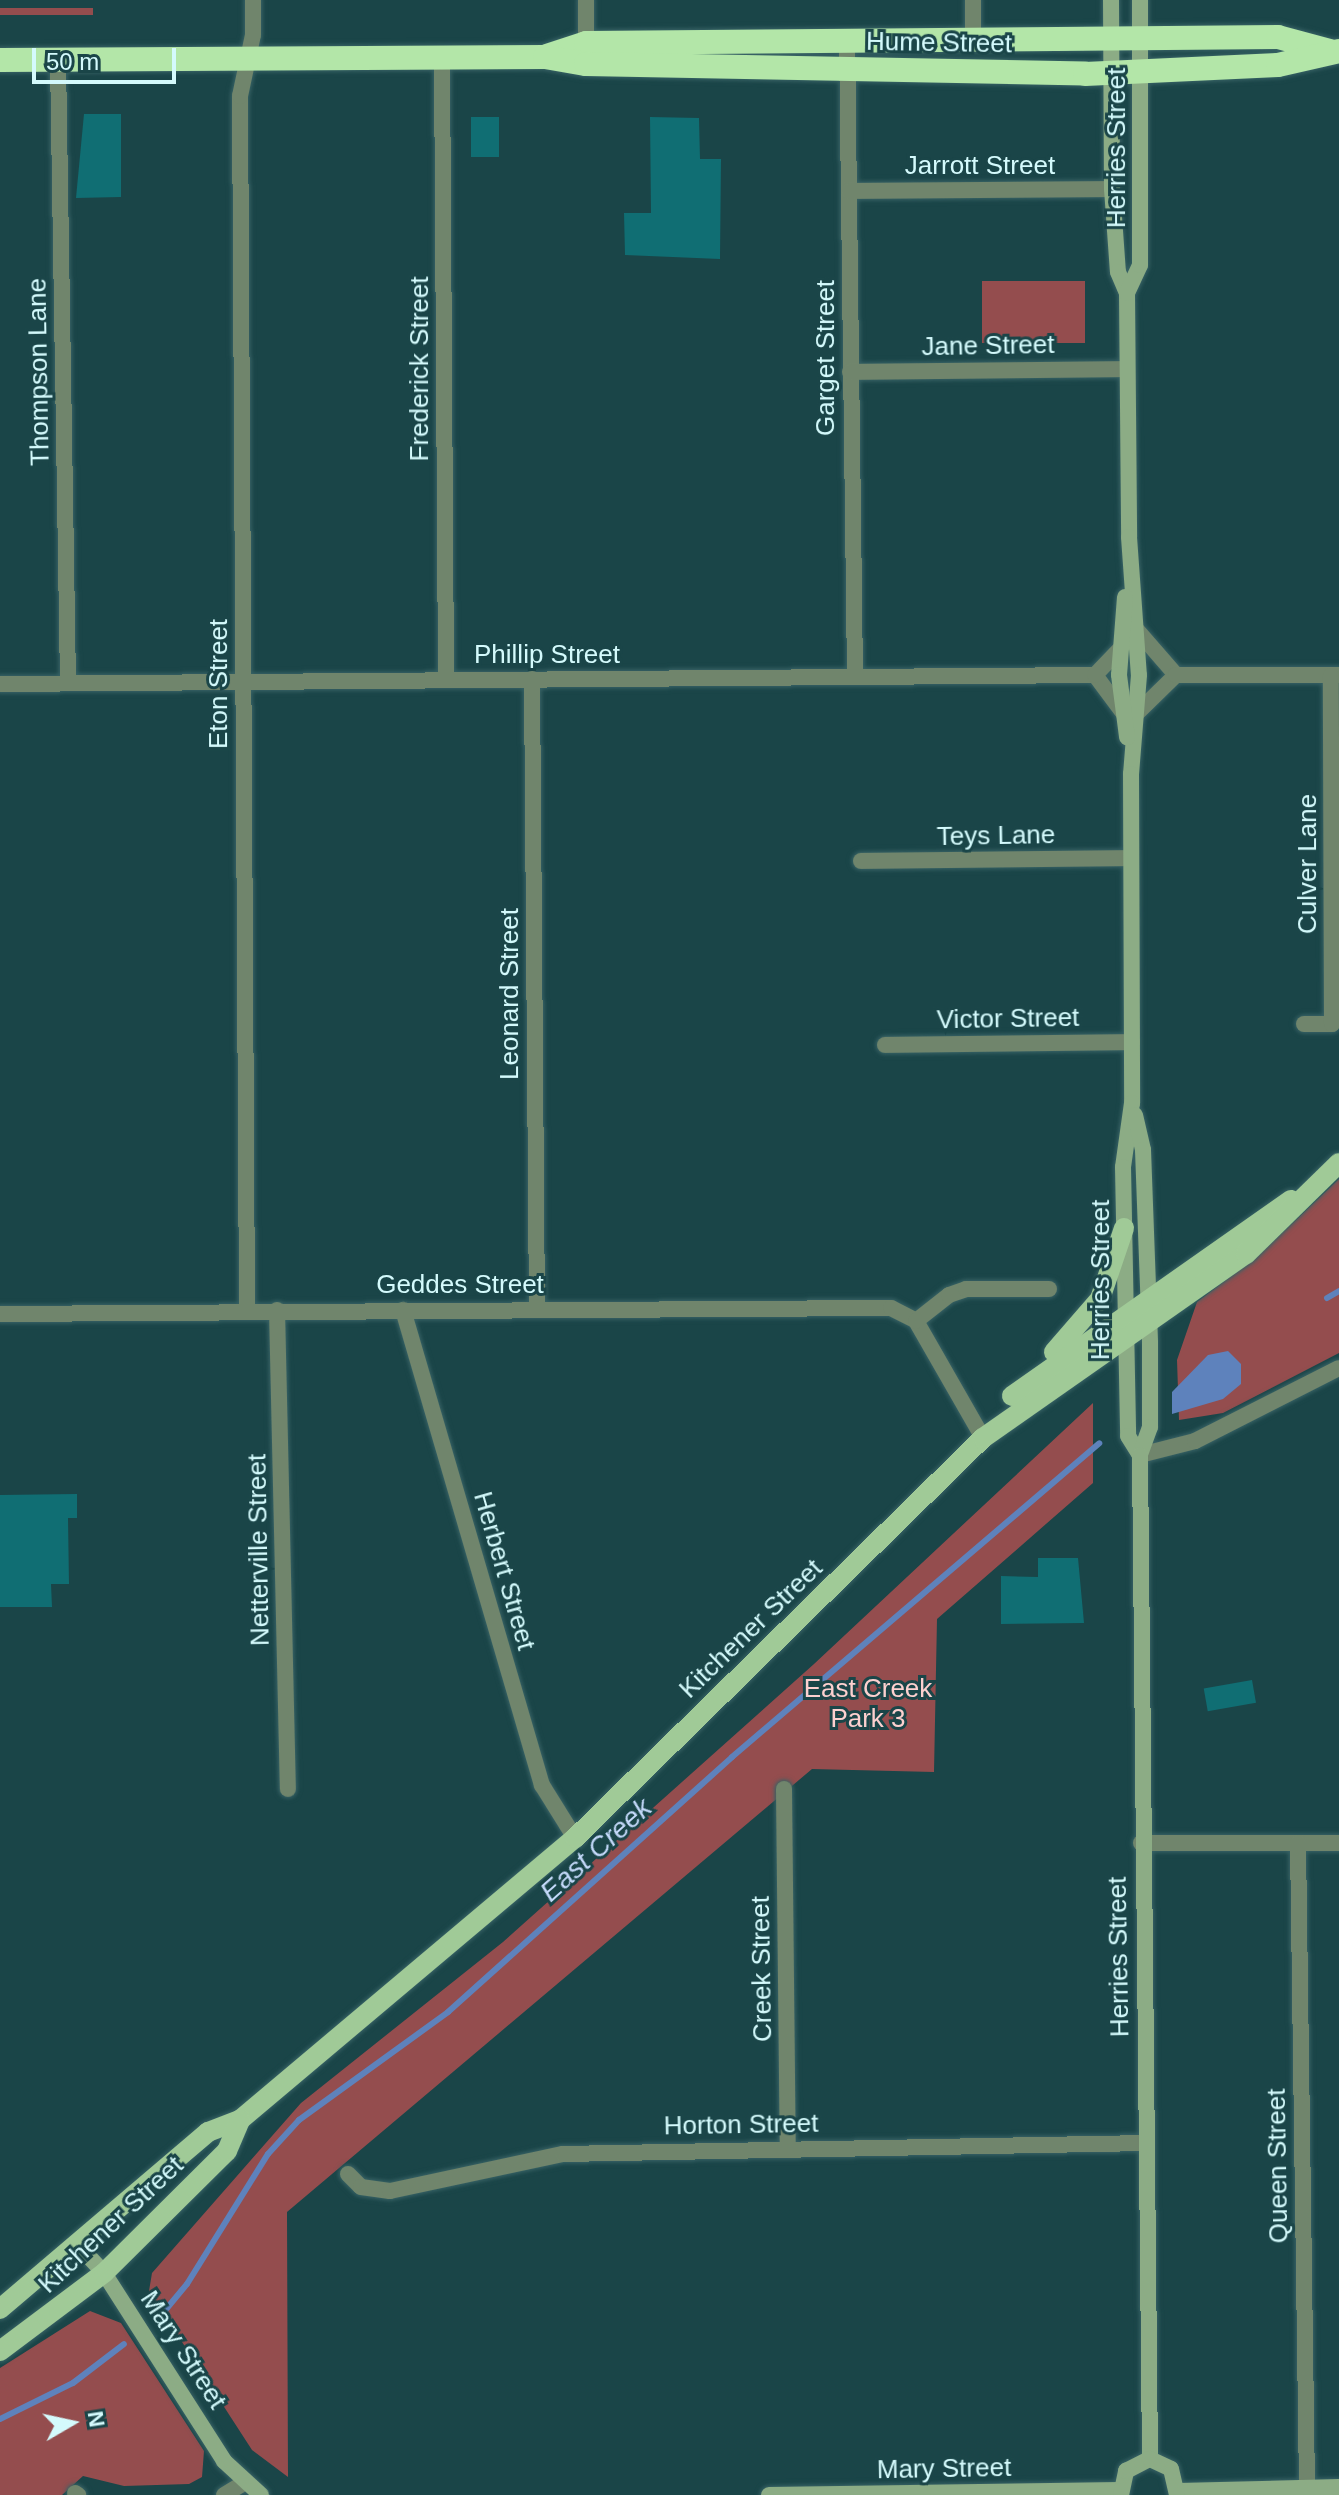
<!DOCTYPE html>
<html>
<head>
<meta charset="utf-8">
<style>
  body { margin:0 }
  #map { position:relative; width:1339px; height:2495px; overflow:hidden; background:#1a4548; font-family:Helvetica,sans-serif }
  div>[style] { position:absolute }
  .green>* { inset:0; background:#944d4e; transform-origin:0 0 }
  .water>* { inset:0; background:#5e82bc }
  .stream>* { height:6px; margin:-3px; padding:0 3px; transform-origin:3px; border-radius:3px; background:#5e82bc }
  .building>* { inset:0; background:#106e73; transform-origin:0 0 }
  .roads { filter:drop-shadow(0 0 2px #386265) drop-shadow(0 0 2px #386265) }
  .street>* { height:16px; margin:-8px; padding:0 8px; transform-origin:8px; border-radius:8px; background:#70856c }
  .secondary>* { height:16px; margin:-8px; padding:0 8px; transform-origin:8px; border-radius:8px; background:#8cac85 }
  .primary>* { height:20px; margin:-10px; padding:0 10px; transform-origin:10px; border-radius:10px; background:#a0ca97 }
  .highway>* { height:24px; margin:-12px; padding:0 12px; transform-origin:12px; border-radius:12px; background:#b3e6a8 }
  span { translate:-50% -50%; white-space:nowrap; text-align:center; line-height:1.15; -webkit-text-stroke:6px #1a4548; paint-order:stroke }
  .street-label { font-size:26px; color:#d4fafc }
  .park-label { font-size:26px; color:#fdd0cf }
  .water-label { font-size:28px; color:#c4d9fa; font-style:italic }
  .north { position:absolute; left:32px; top:2383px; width:80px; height:80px; -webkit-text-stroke:6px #1a4548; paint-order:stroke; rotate:81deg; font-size:22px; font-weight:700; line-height:32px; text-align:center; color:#d4fafc }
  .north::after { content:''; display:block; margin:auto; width:28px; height:36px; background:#d4fafc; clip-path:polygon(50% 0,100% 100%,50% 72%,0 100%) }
  .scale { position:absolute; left:32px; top:48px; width:144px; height:36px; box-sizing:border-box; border:4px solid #d4fafc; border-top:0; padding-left:10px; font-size:24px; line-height:28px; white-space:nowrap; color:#d4fafc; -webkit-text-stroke:6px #1a4548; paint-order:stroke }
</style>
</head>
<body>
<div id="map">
  <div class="green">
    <div style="left:0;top:8px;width:93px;height:7px"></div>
    <div style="left:1085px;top:281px;width:62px;height:103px;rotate:90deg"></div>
    <div style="clip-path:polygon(1339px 1179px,1339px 1353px,1223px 1413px,1179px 1420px,1177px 1360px,1197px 1302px,1259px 1255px)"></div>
    <div style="clip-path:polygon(1093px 1403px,1093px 1483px,937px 1619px,934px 1772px,812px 1769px,287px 2212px,288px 2477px,252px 2450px,149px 2291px,152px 2273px,301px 2103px,503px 1942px,814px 1664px)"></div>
    <div style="clip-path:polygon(90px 2311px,121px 2323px,204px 2451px,202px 2477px,189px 2484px,124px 2486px,83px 2476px,62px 2495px,0 2495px,0 2368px)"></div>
  </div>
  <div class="water">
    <div style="clip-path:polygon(1228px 1351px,1241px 1364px,1241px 1384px,1223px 1399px,1172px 1414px,1172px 1392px,1208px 1355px)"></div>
  </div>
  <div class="stream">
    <div style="left:1327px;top:1298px;width:14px;rotate:-30deg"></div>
    <div style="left:158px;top:2319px;width:45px;rotate:-50.4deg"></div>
    <div style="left:187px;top:2284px;width:153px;rotate:-58.1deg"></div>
    <div style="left:268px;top:2154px;width:46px;rotate:-47.6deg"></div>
    <div style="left:299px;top:2120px;width:184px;rotate:-35.9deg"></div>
    <div style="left:448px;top:2012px;width:382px;rotate:-41.9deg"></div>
    <div style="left:732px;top:1757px;width:483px;rotate:-40.5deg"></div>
    <div style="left:0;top:2419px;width:81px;rotate:-26.3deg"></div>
    <div style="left:73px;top:2383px;width:64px;rotate:-37.4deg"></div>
  </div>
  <div class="building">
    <div style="clip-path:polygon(84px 114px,121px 114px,121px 197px,76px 198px)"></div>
    <div style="left:499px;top:117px;width:40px;height:28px;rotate:90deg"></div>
    <div style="clip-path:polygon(650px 117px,699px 118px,700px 159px,721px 159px,720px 259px,625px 255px,624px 213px,651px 213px)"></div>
    <div style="clip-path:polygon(77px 1494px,77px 1518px,68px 1518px,69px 1584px,51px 1584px,52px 1607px,0 1607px,0 1495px)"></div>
    <div style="clip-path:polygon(1038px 1558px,1078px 1558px,1084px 1623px,1001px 1624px,1001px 1576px,1038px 1577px)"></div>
    <div style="left:1252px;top:1680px;width:23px;height:49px;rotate:80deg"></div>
  </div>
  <div class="roads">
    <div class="street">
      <div style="left:586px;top:0;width:43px;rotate:90deg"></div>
      <div style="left:973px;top:0;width:41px;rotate:90deg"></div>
      <div style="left:847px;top:40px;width:637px;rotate:89.28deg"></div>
      <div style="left:442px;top:57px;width:623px;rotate:89.63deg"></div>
      <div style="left:58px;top:60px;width:623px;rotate:89.08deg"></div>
      <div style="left:849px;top:191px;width:263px;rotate:-0.4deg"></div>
      <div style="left:850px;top:372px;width:277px;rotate:-0.6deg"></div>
      <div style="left:1136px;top:629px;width:61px;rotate:49deg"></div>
      <div style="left:1095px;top:675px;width:49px;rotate:53.4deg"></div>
      <div style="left:532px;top:679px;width:630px;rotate:89.55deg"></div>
      <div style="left:0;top:684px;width:1095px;rotate:-0.47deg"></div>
      <div style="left:1095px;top:675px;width:37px;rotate:-46deg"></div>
      <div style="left:1136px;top:714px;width:56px;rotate:-44.3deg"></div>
      <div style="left:1176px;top:675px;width:163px"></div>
      <div style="left:861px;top:861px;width:270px;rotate:-0.6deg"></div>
      <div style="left:1304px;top:1024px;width:28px"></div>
      <div style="left:1332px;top:1024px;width:348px;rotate:-90.2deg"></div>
      <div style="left:885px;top:1045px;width:247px;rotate:-0.7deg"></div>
      <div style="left:247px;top:1310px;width:1214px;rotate:-90.33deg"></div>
      <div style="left:240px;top:96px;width:62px;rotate:-78deg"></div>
      <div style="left:253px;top:35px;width:35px;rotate:-90deg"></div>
      <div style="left:277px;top:1310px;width:479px;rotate:88.7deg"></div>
      <div style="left:403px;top:1310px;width:495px;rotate:73.7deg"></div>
      <div style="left:542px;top:1785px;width:62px;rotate:58.1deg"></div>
      <div style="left:0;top:1314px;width:891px;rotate:-0.39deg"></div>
      <div style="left:891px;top:1308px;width:28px;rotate:27deg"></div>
      <div style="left:916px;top:1321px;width:135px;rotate:60.2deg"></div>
      <div style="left:916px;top:1321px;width:42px;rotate:-38.2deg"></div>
      <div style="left:949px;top:1295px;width:18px;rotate:-19deg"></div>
      <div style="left:966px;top:1289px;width:83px"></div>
      <div style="left:1140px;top:1455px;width:57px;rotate:-14.3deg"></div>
      <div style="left:1195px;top:1441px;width:161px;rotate:-26.9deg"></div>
      <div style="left:784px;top:1789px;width:359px;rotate:89.4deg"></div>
      <div style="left:1141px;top:1843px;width:198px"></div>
      <div style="left:1298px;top:1843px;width:644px;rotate:89.2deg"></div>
      <div style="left:348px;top:2174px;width:18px;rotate:45deg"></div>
      <div style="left:361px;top:2187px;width:29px;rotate:8deg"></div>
      <div style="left:390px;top:2191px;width:177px;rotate:-12.1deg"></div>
      <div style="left:563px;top:2154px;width:582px;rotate:-1.08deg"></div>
      <div style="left:75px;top:2493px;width:4px;rotate:34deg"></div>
      <div style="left:224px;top:2495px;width:21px;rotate:-31deg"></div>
    </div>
    <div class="secondary">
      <div style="left:1111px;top:0;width:189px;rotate:89.7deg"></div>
      <div style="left:1112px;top:189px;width:83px;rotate:85.9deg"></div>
      <div style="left:1118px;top:272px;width:23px;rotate:67deg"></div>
      <div style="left:1127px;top:293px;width:244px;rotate:89.5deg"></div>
      <div style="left:1129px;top:537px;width:138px;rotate:85.9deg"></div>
      <div style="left:1139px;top:675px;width:99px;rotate:94.6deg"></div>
      <div style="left:1131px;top:774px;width:329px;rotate:89.8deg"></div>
      <div style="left:1132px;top:1103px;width:65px;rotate:98deg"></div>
      <div style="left:1123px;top:1167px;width:269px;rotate:88.9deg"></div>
      <div style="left:1128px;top:1436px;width:22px;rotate:58deg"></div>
      <div style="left:1127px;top:293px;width:31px;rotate:-65deg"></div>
      <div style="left:1140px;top:265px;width:265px;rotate:-90deg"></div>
      <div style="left:1125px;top:597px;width:78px;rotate:94.4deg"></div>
      <div style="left:1119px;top:675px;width:63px;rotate:82.6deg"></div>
      <div style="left:1135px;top:1115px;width:36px;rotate:77deg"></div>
      <div style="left:1143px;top:1150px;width:193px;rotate:87.9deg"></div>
      <div style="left:1150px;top:1343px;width:84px;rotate:90deg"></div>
      <div style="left:1150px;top:1427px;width:30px;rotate:110deg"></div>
      <div style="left:1140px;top:1455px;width:1004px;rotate:89.43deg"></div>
      <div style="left:78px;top:2245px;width:38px;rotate:47deg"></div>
      <div style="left:104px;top:2273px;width:223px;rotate:57.4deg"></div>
      <div style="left:224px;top:2461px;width:50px;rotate:42.6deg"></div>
      <div style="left:1178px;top:2491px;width:161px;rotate:-1.4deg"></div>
      <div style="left:769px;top:2495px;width:351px;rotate:-0.8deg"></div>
      <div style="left:1121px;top:2495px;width:25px;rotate:-78deg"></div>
      <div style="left:1126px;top:2471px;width:27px;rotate:-27deg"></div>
      <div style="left:1150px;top:2459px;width:23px;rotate:25deg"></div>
      <div style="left:1171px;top:2469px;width:27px;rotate:77deg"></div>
    </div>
    <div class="primary">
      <div style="left:1054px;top:1352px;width:70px;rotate:-49deg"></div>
      <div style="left:1100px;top:1299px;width:75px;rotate:-71.3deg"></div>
      <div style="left:1012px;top:1396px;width:341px;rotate:-35.1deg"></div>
      <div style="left:0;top:2309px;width:273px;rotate:-40.4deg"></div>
      <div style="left:208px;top:2132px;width:34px;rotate:-21deg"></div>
      <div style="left:240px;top:2120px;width:438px;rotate:-40.1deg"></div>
      <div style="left:575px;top:1838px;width:571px;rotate:-44.43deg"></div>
      <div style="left:983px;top:1438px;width:321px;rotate:-35deg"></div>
      <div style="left:1246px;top:1254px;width:130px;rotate:-44.4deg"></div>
      <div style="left:0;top:2351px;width:130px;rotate:-36.9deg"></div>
      <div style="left:104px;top:2273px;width:173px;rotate:-44.8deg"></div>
      <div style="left:227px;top:2151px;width:34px;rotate:-67deg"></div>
    </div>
    <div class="highway">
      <div style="left:547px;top:56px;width:41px;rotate:-18.4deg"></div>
      <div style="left:586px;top:43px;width:692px;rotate:-0.5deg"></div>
      <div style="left:1278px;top:37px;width:54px;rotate:15.1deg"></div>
      <div style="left:0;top:60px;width:545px;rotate:-0.32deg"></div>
      <div style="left:545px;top:57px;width:42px;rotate:9.7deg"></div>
      <div style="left:586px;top:64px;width:499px;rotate:1.1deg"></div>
      <div style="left:1085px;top:74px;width:193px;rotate:-2.7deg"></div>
      <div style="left:1278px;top:65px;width:63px;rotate:-12.9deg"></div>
    </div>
  </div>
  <div class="street-label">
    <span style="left:939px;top:43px;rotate:1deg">Hume Street</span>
    <span style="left:1117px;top:148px;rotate:-90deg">Herries Street</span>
    <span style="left:980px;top:166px">Jarrott Street</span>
    <span style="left:988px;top:346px;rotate:-1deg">Jane Street</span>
    <span style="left:826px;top:358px;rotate:-90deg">Garget Street</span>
    <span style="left:420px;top:369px;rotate:-90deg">Frederick Street</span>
    <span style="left:39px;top:372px;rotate:-91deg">Thompson Lane</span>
    <span style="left:547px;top:655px">Phillip Street</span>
    <span style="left:219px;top:684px;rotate:-90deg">Eton Street</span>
    <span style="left:996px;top:836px;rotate:-1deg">Teys Lane</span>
    <span style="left:1308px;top:864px;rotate:-90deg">Culver Lane</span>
    <span style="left:510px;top:994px;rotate:-90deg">Leonard Street</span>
    <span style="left:1008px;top:1019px;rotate:-1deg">Victor Street</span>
    <span style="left:1101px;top:1280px;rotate:-90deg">Herries Street</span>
    <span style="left:460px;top:1285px">Geddes Street</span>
    <span style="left:259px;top:1550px;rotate:-91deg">Netterville Street</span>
    <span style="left:504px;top:1571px;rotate:74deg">Herbert Street</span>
    <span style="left:751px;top:1629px;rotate:-44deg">Kitchener Street</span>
    <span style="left:1119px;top:1957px;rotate:-91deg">Herries Street</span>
    <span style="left:762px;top:1969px;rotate:-91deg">Creek Street</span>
    <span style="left:741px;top:2125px;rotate:-1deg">Horton Street</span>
    <span style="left:1278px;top:2166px;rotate:-91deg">Queen Street</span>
    <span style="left:111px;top:2225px;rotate:-43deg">Kitchener Street</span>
    <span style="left:183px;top:2350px;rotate:57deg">Mary Street</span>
    <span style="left:944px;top:2469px;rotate:-1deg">Mary Street</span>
  </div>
  <div class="park-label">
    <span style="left:868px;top:1704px">East Creek<br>Park 3</span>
  </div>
  <div class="water-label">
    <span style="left:596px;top:1850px;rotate:-42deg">East Creek</span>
  </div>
  <div class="north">N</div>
  <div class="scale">50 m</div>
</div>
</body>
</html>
